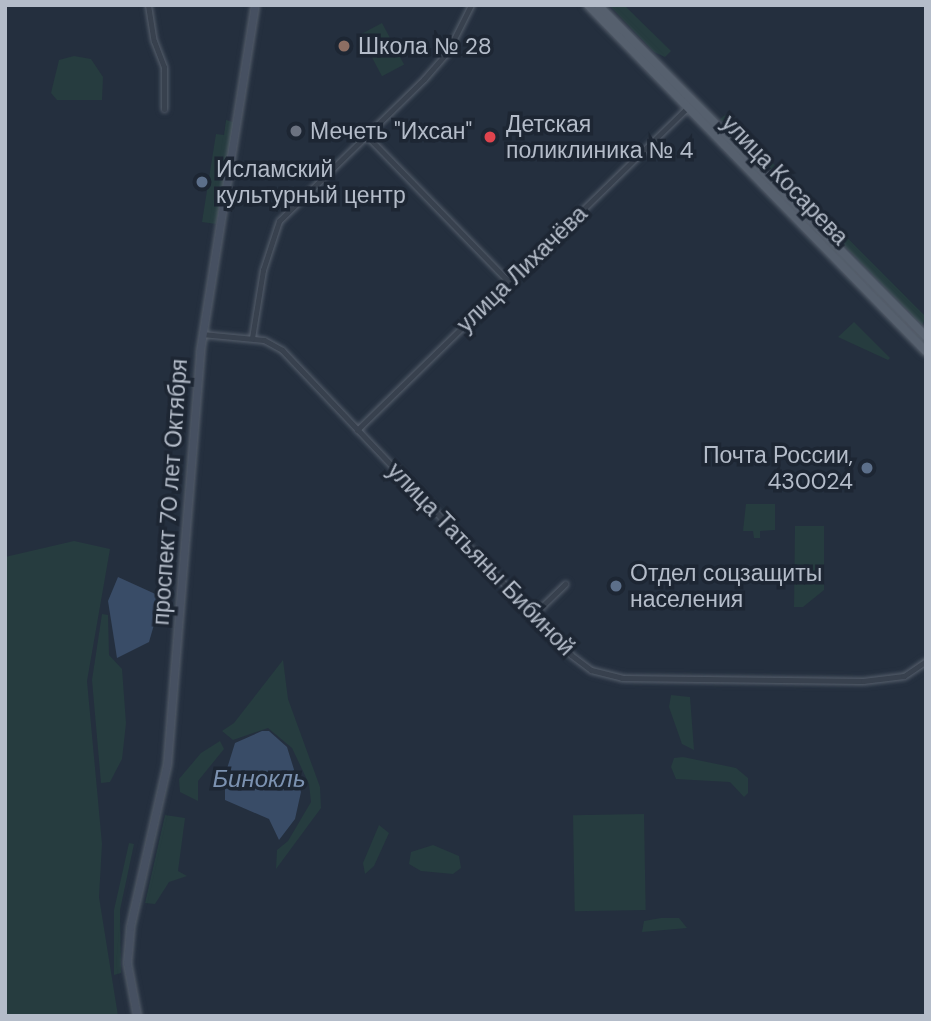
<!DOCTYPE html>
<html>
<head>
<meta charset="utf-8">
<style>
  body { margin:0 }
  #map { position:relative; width:931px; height:1021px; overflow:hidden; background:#242f3e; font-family:"DM Sans",sans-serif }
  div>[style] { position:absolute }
  .green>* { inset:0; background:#263c3f; transform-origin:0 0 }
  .water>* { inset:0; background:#394c67 }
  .roads { filter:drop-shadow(0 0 2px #565f6c) drop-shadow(0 0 2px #565f6c) }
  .street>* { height:5px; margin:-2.5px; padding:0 2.5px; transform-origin:2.5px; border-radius:2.5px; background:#38414e }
  .secondary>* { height:7px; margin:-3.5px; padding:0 3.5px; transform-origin:3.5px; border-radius:3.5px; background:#465061 }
  .primary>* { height:8px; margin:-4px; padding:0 4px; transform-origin:4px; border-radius:4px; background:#56606e }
  .dots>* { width:19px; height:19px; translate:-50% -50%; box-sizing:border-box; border:4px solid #1d2633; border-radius:50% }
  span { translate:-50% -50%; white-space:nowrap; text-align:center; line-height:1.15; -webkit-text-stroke:7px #1d2633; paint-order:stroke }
  .poi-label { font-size:23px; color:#b4bcc9 }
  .left { translate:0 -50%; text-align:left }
  .right { translate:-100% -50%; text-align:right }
  .street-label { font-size:23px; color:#b4bcc9 }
  .water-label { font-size:24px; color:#7c92b1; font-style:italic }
  .frame { position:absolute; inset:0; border:7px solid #b4bcc9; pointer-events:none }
</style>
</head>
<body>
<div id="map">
  <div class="green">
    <div style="clip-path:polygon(609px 5px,624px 5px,671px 51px,665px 57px,654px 52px)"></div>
    <div style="left:382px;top:23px;width:47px;height:25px;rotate:62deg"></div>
    <div style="clip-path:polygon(74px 56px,91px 59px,103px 77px,102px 100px,57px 100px,51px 93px,59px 60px)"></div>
    <div style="clip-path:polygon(725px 115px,926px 317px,922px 325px,720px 119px)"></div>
    <div style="clip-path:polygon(226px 120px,236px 123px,216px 224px,202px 222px,216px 134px,224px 135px)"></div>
    <div style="clip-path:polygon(854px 322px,890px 358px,888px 360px,838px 337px)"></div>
    <div style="clip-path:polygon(746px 504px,775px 504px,775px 530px,760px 531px,760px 538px,754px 538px,753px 531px,743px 531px)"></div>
    <div style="clip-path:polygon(795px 526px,824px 526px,824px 590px,803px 607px,794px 607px)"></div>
    <div style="clip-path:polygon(74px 541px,110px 549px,87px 681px,102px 844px,99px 897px,118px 1016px,5px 1016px,5px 557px)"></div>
    <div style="clip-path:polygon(102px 614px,108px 615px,109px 655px,122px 669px,126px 723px,122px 759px,110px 782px,101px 783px,92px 680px)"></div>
    <div style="clip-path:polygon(283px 660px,288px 699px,320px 787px,321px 808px,276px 869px,277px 850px,288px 841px,311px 802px,309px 784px,292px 748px,268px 728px,233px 740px,222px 731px,234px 723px)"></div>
    <div style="clip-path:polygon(671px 695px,690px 697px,694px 750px,682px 744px,669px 707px)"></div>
    <div style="clip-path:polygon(220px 741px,224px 749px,198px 781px,198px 801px,180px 792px,179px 779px,201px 753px)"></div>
    <div style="clip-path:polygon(683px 757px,736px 768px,748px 778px,748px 793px,744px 797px,730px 782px,676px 779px,671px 767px,674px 758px)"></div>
    <div style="left:644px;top:814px;width:96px;height:71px;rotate:89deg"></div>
    <div style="clip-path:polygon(165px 815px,185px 818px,178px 871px,187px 876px,169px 882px,155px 904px,145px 903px)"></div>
    <div style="clip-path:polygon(379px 825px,389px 833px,374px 866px,365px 874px,363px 863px)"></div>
    <div style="clip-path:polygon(129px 843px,134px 844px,120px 910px,121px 973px,114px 975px,114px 910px)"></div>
    <div style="clip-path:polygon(433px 845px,459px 856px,461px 868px,453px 874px,421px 871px,409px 864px,411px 852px)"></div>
    <div style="clip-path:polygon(661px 918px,679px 918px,687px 928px,642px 932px,644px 921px)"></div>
  </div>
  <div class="water">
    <div style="clip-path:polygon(118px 577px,162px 597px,149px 642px,117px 658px,108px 601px)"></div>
    <div style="clip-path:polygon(262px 731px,269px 731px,287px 747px,301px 792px,295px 819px,279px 840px,269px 819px,225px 800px,225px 775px,235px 743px)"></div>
  </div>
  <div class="roads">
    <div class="street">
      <div style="left:148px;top:5px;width:36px;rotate:81deg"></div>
      <div style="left:154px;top:41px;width:28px;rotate:69deg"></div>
      <div style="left:164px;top:67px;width:42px;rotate:90deg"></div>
      <div style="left:366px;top:135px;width:204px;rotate:45.8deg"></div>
      <div style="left:202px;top:334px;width:62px;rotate:5.5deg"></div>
      <div style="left:264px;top:340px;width:21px;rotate:29deg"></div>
      <div style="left:282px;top:350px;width:420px;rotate:46.5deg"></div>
      <div style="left:571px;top:655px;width:25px;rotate:37deg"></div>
      <div style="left:591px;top:670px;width:32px;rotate:14deg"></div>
      <div style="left:622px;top:678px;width:241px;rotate:0.7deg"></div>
      <div style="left:863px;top:681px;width:41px;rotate:-7deg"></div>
      <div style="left:904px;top:676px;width:27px;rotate:-34deg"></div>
      <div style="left:252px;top:338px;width:69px;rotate:-80.8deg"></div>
      <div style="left:263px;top:270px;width:52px;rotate:-71.9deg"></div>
      <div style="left:279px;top:221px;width:203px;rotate:-44.4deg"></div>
      <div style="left:424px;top:79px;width:35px;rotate:-49deg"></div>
      <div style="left:447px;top:53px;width:54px;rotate:-63.4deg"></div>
      <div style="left:357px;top:430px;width:461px;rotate:-44.3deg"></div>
      <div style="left:533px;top:615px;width:45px;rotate:-44.1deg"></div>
    </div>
    <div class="secondary">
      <div style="left:137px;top:1016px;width:54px;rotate:-100.7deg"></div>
      <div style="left:127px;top:963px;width:36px;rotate:-85deg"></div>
      <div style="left:130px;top:927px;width:167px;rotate:-77.2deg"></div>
      <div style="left:167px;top:764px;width:414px;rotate:-85.4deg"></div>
      <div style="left:200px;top:351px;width:350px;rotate:-81deg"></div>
    </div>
    <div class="primary">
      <div style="left:588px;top:5px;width:484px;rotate:45.7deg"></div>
      <div style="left:598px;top:5px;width:466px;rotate:45.3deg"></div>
    </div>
  </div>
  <div class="dots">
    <div style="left:344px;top:46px;background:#8d6e63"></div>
    <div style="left:296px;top:131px;background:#6b7280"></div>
    <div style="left:490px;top:137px;background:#e0444e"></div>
    <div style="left:202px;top:182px;background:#5c6f8a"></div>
    <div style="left:867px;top:468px;background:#5c6f8a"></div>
    <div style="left:616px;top:586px;background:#5c6f8a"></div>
  </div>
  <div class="poi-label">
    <span class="left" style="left:358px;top:46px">Школа № 28</span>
    <span class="left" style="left:506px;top:137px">Детская<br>поликлиника № 4</span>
    <span class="left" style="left:310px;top:131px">Мечеть "Ихсан"</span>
    <span class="left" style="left:216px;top:182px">Исламский<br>культурный центр</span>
    <span class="right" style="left:853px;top:468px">Почта России,<br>430024</span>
    <span class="left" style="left:630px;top:586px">Отдел соцзащиты<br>населения</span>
  </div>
  <div class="street-label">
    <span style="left:785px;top:180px;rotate:46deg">улица Косарева</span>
    <span style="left:522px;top:269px;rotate:-44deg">улица Лихачёва</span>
    <span style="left:170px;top:492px;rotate:-86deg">проспект 70 лет Октября</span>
    <span style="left:481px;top:559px;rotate:46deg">улица Татьяны Бибиной</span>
  </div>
  <div class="water-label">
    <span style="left:259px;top:779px">Бинокль</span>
  </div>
  <div class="frame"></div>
</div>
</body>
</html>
